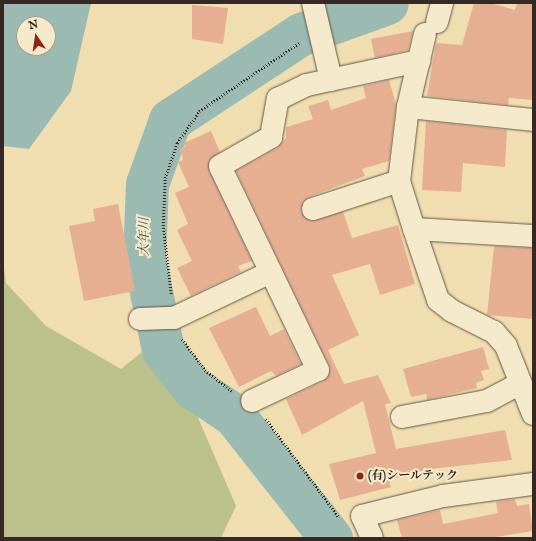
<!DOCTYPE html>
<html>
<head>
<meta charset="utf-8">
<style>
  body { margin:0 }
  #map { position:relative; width:536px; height:541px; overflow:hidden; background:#f0ddb0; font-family:"IM FELL English","Noto Serif JP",serif }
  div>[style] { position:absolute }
  .green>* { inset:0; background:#bcc08a }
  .water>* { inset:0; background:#9bbbb2 }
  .river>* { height:43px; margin:-21.5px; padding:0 21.5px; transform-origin:21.5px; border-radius:21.5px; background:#9bbbb2 }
  .building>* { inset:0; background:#e6af92 }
  .path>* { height:2.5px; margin-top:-1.25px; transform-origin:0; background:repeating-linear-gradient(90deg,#352924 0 1px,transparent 0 3px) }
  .roads { filter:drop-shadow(0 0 1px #645647) drop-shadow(0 0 1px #645647) }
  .minor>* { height:22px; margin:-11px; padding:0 11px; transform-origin:11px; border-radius:11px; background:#f5e9cc }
  .dots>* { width:11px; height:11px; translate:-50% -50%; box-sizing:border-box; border:2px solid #f5e9cc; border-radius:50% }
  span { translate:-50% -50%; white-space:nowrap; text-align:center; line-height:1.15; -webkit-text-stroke:4px #f5e9cc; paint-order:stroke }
  .poi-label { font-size:12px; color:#352924; font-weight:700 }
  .left { translate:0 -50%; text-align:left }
  .water-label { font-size:13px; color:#4e4e48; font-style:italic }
  .frame { position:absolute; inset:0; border:4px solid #352924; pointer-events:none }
  .north { position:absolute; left:16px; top:16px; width:40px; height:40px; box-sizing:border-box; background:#f5e9cc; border:1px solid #a89c89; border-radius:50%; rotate:347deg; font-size:11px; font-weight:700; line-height:16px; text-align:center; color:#352924 }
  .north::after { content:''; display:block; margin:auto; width:14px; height:18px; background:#8f2418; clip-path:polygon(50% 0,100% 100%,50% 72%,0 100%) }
</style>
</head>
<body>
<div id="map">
  <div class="green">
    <div style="clip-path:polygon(3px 260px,6px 283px,46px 326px,121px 369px,142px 352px,196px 413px,236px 506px,221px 538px,3px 538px)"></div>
  </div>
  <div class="water">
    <div style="clip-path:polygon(evenodd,3px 3px,91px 3px,71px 91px,29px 149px,3px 146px,3px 3px,24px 24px,48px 24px,48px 48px,24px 48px,24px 24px)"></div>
  </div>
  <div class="river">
    <div style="left:331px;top:538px;width:157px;rotate:-128.3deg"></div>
    <div style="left:234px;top:415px;width:50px;rotate:-146.3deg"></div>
    <div style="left:192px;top:387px;width:47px;rotate:-128.1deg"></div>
    <div style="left:163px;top:350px;width:94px;rotate:-101.7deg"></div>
    <div style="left:144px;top:258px;width:74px;rotate:-87.7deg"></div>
    <div style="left:147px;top:184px;width:68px;rotate:-70.2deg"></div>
    <div style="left:170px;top:120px;width:157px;rotate:-33.3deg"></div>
    <div style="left:301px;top:34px;width:91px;rotate:-19.8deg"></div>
  </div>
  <div class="building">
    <div style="clip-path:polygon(474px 3px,490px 3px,515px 10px,517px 3px,533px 3px,533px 100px,509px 98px,508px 105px,427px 96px,436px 43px,462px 45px)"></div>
    <div style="clip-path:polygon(192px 5px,228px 8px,223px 44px,192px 39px)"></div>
    <div style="clip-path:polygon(413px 31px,408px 50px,375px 58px,371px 39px)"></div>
    <div style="clip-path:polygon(389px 80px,396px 104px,389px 161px,362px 169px,365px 176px,309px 197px,303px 201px,301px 212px,311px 221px,343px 212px,352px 238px,398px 225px,415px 284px,380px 295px,370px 264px,332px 275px,359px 335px,328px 350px,344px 384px,378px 375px,391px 403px,385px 404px,396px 449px,505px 430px,512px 460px,430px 469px,389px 480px,391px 487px,340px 500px,329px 464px,376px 453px,363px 401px,302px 435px,286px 399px,324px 381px,330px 371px,329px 365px,236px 171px,277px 148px,286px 138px,286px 127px,313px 119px,308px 106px,328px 100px,331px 110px,366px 98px,363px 86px)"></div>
    <div style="clip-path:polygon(426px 121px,507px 130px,505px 167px,463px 163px,461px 192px,422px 190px)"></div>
    <div style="clip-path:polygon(211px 131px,220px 152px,209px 160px,209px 171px,252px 261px,238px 266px,241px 272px,191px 296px,177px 268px,192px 261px,177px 230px,188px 224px,175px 193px,189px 187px,178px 162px,183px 160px,180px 149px,186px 146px,184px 143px)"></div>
    <div style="clip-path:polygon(118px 204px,135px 291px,84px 301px,69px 226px,95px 221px,93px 209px)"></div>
    <div style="clip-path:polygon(494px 246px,533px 248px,533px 319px,487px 315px)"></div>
    <div style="clip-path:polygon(256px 307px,270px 336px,284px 329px,301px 364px,276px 376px,271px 371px,239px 387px,209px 328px)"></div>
    <div style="clip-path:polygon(483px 347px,489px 369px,481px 371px,484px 380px,476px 383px,477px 388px,427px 400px,426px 394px,411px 397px,403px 369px)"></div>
    <div style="clip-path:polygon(515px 499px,517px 506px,529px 504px,533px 531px,489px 538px,402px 538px,397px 520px,440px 510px,443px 524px,498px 513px,496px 502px)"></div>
  </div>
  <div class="path">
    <div style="left:171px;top:294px;width:68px;rotate:-96.7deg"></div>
    <div style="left:163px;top:226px;width:48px;rotate:-87.6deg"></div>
    <div style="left:165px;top:178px;width:37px;rotate:-71deg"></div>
    <div style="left:177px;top:143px;width:39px;rotate:-55deg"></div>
    <div style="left:199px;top:111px;width:121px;rotate:-34.2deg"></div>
    <div style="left:182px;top:339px;width:39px;rotate:53deg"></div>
    <div style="left:205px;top:370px;width:34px;rotate:38deg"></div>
    <div style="left:266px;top:419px;width:121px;rotate:53.4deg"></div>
  </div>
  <div class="roads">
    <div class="minor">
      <div style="left:313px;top:3px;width:79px;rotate:76.8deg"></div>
      <div style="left:437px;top:22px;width:20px;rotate:-75deg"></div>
      <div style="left:425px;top:34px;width:75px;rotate:103.1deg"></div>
      <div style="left:408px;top:107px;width:75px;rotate:96.9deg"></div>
      <div style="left:399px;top:181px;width:50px;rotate:72.6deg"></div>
      <div style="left:414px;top:229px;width:119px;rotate:3.4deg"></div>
      <div style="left:408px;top:107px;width:126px;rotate:5.9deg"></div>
      <div style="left:313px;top:209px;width:90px;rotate:-18deg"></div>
      <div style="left:414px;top:229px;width:75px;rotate:71.3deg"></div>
      <div style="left:438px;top:300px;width:18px;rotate:38deg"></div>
      <div style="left:452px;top:311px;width:47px;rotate:26.6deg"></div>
      <div style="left:494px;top:332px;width:18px;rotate:49deg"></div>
      <div style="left:506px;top:346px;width:73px;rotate:68.3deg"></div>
      <div style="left:140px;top:319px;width:34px;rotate:-2deg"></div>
      <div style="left:174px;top:318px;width:107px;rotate:-25.4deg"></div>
      <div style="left:252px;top:401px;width:73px;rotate:-25.2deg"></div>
      <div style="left:318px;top:370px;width:226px;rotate:-115.7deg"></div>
      <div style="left:220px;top:166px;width:59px;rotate:-29.6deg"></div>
      <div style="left:271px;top:137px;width:39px;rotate:-80deg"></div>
      <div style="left:278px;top:99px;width:32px;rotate:-26deg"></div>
      <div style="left:307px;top:85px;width:115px;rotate:-12.1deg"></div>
      <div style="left:402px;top:417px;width:86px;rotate:-10.7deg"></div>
      <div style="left:487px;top:401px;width:36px;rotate:-28deg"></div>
      <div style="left:372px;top:538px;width:24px;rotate:-114deg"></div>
      <div style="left:362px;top:516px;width:83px;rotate:-13.9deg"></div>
      <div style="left:443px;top:496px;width:91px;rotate:-7.6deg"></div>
    </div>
  </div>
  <div class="dots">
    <div style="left:360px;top:476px;background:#8f2418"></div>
  </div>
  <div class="poi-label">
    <span class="left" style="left:368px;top:476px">(有)シールテック</span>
  </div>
  <div class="water-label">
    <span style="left:145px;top:237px;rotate:-90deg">大年川</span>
  </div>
  <div class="frame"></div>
  <div class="north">N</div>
</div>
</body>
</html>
